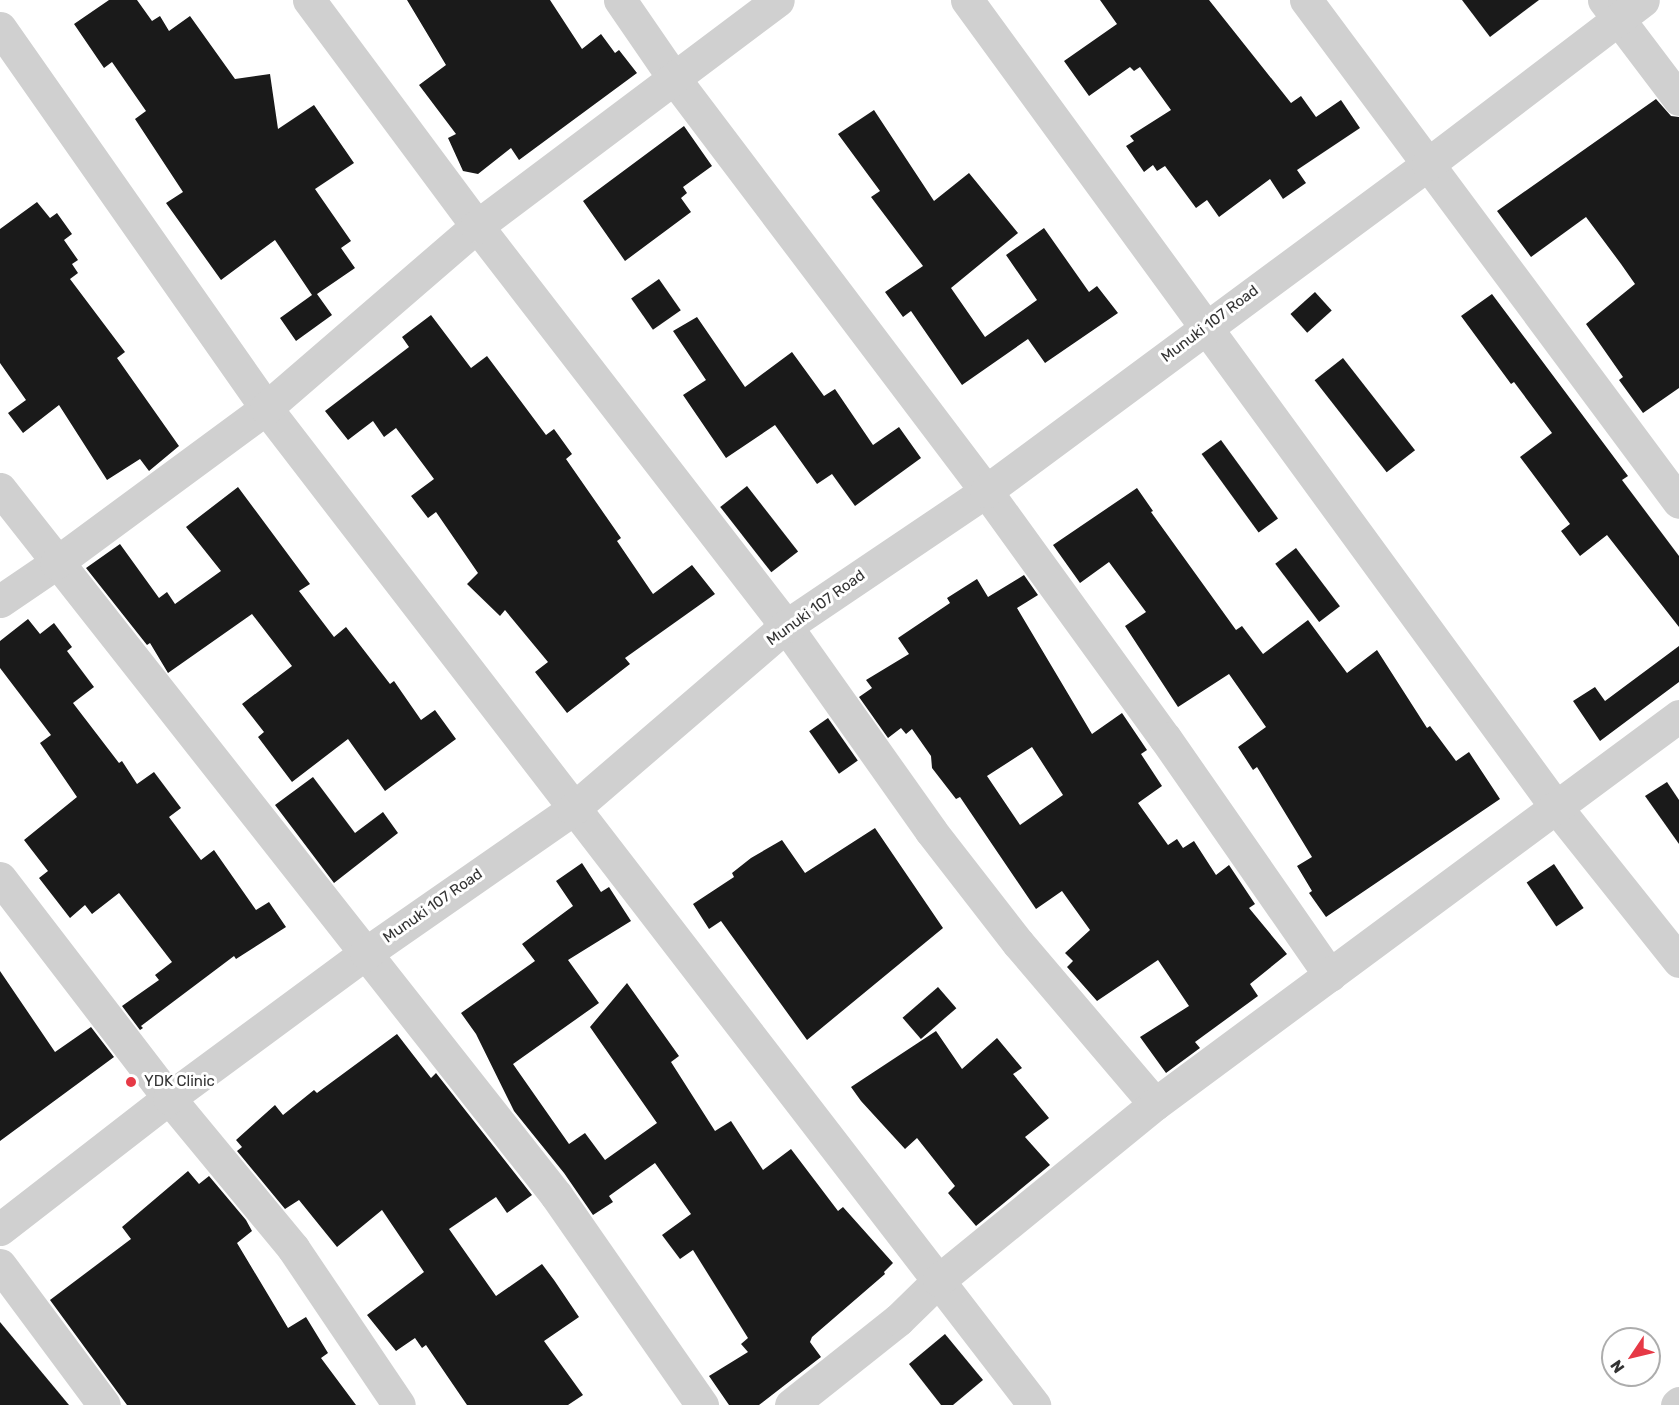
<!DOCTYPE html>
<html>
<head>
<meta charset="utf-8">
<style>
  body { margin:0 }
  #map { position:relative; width:1679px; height:1405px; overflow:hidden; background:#fff; font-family:Rubik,sans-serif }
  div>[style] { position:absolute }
  .building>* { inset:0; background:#1a1a1a; transform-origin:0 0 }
  .minor>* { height:33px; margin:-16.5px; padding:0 16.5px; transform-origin:16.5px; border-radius:16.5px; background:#d0d0d0 }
  .dots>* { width:16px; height:16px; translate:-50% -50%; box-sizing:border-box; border:3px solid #fff; border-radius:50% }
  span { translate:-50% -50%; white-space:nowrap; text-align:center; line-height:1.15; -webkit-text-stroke:6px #fff; paint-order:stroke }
  .street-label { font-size:15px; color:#333 }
  .poi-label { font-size:15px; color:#333 }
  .left { translate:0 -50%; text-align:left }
  .north { position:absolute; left:1601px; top:1327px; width:60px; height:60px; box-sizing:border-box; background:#fff; border:2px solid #adadad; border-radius:50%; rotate:235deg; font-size:16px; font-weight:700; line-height:24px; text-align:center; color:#333 }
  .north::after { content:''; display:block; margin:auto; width:21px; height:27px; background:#e63946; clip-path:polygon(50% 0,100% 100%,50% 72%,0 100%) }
</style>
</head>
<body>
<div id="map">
  <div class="building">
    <div style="clip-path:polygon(109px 0,137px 0,152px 21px,160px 16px,169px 31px,190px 16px,235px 79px,270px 74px,278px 129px,314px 105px,354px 163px,315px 189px,351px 241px,341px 248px,355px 268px,317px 294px,332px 315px,296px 341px,280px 318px,312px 295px,275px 240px,221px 280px,166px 203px,183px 192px,135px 119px,146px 111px,112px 62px,104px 68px,74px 24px)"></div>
    <div style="clip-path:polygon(407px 0,550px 0,582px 49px,601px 34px,615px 53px,619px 50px,637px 73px,519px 160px,511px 148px,478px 174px,463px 171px,448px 138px,456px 134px,419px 85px,446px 65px)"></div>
    <div style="clip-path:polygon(1100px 0,1209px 0,1291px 103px,1301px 96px,1316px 117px,1341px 100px,1360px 128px,1297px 170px,1306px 183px,1283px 199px,1270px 179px,1219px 217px,1207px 200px,1196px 208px,1165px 166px,1157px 171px,1153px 165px,1144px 172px,1126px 146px,1134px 141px,1130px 136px,1171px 110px,1140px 67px,1134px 71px,1130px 67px,1089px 96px,1064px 61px,1117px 24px)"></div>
    <div style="clip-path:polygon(1462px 0,1539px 0,1490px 37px)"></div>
    <div style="clip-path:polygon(1656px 99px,1671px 116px,1679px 117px,1679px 388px,1643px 413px,1619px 380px,1623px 377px,1586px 324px,1635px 284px,1621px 264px,1586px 217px,1531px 257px,1497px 211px)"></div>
    <div style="clip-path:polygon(874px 110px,934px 201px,969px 173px,1018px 233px,951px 288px,985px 337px,1037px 300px,1006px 255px,1044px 228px,1089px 292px,1097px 286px,1118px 313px,1045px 363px,1028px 339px,962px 385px,911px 311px,903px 317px,885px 292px,923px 266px,871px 197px,880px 191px,838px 134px)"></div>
    <div style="clip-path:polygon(684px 126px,712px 166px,683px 187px,687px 193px,681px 198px,691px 212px,625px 261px,583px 201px)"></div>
    <div style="clip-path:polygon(37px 202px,50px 218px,57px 213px,72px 234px,64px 240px,78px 260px,72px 264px,78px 273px,70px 279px,125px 352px,117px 358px,179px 446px,149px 471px,140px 459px,107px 480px,59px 405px,23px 433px,8px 413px,26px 400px,0 363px,0 229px)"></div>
    <div style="left:659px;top:279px;width:38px;height:34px;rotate:55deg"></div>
    <div style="left:1315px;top:292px;width:25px;height:33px;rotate:48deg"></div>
    <div style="clip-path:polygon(1492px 294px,1628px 476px,1622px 480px,1679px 556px,1679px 627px,1607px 535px,1580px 556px,1561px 531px,1570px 524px,1520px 457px,1552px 433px,1514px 382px,1511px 384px,1461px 316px)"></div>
    <div style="clip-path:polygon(431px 315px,471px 368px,487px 356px,546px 435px,554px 429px,572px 454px,566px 459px,621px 538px,617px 541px,653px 594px,692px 565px,715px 594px,625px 658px,630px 664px,567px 713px,535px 672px,548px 662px,505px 610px,500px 616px,467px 584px,478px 573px,436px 512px,428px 518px,411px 496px,434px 479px,396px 428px,384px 437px,373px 421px,348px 440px,325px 411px,409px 347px,402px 337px)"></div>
    <div style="clip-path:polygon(697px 317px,745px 387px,792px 352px,824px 396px,835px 389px,873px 445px,899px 427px,921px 458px,855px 506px,832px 474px,817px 484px,775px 425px,726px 458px,683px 395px,706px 380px,673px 331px)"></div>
    <div style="left:1343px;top:358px;width:117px;height:36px;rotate:52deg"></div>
    <div style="left:1221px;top:440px;width:97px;height:24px;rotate:54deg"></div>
    <div style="left:747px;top:486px;width:83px;height:34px;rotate:52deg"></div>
    <div style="clip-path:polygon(238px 487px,310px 584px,299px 591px,334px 637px,346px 627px,390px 684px,394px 681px,421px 720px,435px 710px,456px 739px,385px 791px,348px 739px,292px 782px,258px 737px,264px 732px,242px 704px,292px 666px,252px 614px,168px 673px,150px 643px,147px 645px,86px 568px,120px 544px,159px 598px,167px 592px,175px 604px,221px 571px,186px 527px)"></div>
    <div style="clip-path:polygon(1137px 488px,1153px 511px,1151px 512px,1236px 630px,1242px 626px,1263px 654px,1308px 620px,1347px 673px,1377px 650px,1427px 728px,1430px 726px,1456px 761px,1469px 752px,1500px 799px,1326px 917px,1309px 893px,1312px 891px,1297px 866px,1312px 857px,1257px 767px,1253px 770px,1238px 747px,1266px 727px,1229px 674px,1178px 707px,1125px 626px,1146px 612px,1109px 562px,1080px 583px,1053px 545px)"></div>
    <div style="left:1296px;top:548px;width:73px;height:26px;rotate:53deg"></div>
    <div style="clip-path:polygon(evenodd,1024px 575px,1038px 595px,1017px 608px,1092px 734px,1122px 713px,1147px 750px,1141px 754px,1162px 786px,1138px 803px,1168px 845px,1177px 839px,1183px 848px,1194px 841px,1216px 875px,1229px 865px,1255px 904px,1249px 908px,1287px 954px,1250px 984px,1258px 996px,1195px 1042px,1200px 1048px,1166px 1073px,1140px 1037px,1189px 1006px,1158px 960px,1097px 1001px,1067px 967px,1073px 961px,1065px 953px,1090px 930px,1062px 891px,1036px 909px,960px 797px,956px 799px,932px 768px,931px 756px,912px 729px,906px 734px,901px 728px,888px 738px,859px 697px,872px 688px,866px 680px,909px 654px,898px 638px,950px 603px,947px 598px,977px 579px,988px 597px,1024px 575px,1032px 747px,1063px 795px,1020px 825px,987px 776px,1032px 747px)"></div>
    <div style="clip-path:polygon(28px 619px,40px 634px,54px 623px,72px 647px,67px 651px,94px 687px,73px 703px,119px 763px,122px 761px,137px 784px,154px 772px,181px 808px,169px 817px,201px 860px,214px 850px,256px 910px,269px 902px,286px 927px,236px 959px,234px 956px,141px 1026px,143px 1028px,140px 1030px,122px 1006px,159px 980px,155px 975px,172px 962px,119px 893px,92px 914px,85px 905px,70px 918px,39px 878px,48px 871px,24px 840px,77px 797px,40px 743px,51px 735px,0 668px,0 641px)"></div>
    <div style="clip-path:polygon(1679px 646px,1679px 682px,1600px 741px,1573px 701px,1595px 687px,1605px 701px)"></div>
    <div style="left:828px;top:718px;width:52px;height:23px;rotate:55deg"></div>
    <div style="clip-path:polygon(313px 777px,355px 833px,383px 812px,398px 833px,334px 883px,275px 805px)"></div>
    <div style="clip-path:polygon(1667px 782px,1679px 800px,1679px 844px,1645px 796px)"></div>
    <div style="clip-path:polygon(875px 828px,943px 928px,807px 1040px,721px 921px,709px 929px,693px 904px,734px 877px,732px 873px,751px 858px,782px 840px,805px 873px)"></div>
    <div style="clip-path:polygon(582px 863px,601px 892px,609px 887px,631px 921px,568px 960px,599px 1003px,513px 1064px,569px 1144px,585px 1133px,605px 1160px,657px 1123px,590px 1027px,627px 983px,679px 1056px,671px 1062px,715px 1131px,731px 1121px,763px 1170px,791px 1149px,838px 1211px,843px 1207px,893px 1263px,884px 1272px,885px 1274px,812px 1337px,810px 1342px,821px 1357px,759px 1405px,729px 1405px,709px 1376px,748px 1352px,741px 1344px,748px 1338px,693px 1250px,680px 1259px,662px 1235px,691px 1214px,655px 1163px,609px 1196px,613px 1202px,593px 1215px,564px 1173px,514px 1111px,476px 1034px,461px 1013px,535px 961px,522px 944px,573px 906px,556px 881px)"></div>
    <div style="left:1554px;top:864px;width:53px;height:33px;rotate:56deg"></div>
    <div style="clip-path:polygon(0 971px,55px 1052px,91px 1027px,114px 1057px,0 1141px)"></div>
    <div style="left:938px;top:987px;width:28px;height:47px;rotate:49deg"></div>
    <div style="clip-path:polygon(936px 1031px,962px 1069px,997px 1038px,1022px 1068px,1013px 1074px,1049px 1118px,1025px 1137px,1050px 1165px,976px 1226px,948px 1193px,955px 1186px,917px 1138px,905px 1149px,861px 1101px,851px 1087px)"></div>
    <div style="clip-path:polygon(397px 1034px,431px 1078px,436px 1073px,532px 1195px,507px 1213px,496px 1197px,449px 1229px,496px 1296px,542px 1264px,554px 1280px,579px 1317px,544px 1341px,583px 1395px,568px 1405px,467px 1405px,426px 1345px,422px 1348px,415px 1338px,396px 1351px,367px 1315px,424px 1272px,382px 1210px,337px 1247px,299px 1200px,285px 1209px,237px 1151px,242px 1147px,236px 1140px,275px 1105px,283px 1115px,314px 1090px,317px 1093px)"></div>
    <div style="clip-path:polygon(188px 1171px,199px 1184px,209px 1176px,246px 1220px,252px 1231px,237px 1243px,288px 1328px,306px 1317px,328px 1353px,321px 1358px,356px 1405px,127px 1405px,50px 1300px,131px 1239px,122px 1227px)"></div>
    <div style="clip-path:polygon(0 1322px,69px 1405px,0 1405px)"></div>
    <div style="clip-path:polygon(945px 1334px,983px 1380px,953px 1405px,941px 1405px,909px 1364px)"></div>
  </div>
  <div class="minor">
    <div style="left:309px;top:0;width:282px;rotate:53.4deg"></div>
    <div style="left:477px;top:226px;width:505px;rotate:52.31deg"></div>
    <div style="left:786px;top:626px;width:251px;rotate:54.7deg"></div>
    <div style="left:931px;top:831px;width:142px;rotate:52.2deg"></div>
    <div style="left:1018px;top:943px;width:211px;rotate:49.6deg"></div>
    <div style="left:620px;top:0;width:93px;rotate:55.5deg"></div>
    <div style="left:673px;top:77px;width:519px;rotate:52.91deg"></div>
    <div style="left:986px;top:491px;width:305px;rotate:54.1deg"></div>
    <div style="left:1165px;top:738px;width:289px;rotate:55.2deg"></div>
    <div style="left:967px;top:0;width:999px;rotate:53.88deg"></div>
    <div style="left:1556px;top:807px;width:197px;rotate:51.4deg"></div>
    <div style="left:1306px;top:0;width:625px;rotate:53.39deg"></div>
    <div style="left:1604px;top:0;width:124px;rotate:52.9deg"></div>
    <div style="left:0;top:28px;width:464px;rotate:55deg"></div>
    <div style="left:266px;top:408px;width:1259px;rotate:52.39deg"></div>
    <div style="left:0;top:489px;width:899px;rotate:51.78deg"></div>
    <div style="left:556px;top:1195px;width:256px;rotate:55.2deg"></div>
    <div style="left:0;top:601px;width:68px;rotate:-34.2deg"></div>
    <div style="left:56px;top:563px;width:261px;rotate:-36.4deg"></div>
    <div style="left:266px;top:408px;width:279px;rotate:-40.8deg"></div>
    <div style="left:477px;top:226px;width:376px;rotate:-36.9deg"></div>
    <div style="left:0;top:878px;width:277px;rotate:52.5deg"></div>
    <div style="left:169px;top:1098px;width:195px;rotate:50.4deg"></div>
    <div style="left:293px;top:1248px;width:189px;rotate:56deg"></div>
    <div style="left:0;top:1229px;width:214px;rotate:-37.8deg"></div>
    <div style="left:169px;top:1098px;width:245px;rotate:-36.4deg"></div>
    <div style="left:366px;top:953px;width:252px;rotate:-34.8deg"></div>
    <div style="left:573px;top:809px;width:281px;rotate:-40.7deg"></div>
    <div style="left:786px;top:626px;width:241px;rotate:-34deg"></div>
    <div style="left:986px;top:491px;width:550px;rotate:-36.49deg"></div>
    <div style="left:1428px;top:164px;width:270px;rotate:-37.3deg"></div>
    <div style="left:0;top:1265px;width:174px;rotate:53.4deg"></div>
    <div style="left:791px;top:1405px;width:137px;rotate:-38.5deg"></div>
    <div style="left:898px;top:1320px;width:57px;rotate:-44.3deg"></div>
    <div style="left:939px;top:1280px;width:279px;rotate:-39.2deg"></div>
    <div style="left:1155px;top:1104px;width:652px;rotate:-36.52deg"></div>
    <div style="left:1677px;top:1405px;width:3px;rotate:-45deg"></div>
  </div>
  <div class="dots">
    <div style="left:131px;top:1082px;background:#e63946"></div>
  </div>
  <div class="street-label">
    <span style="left:1210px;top:324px;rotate:-37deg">Munuki 107 Road</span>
    <span style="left:816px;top:608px;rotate:-36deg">Munuki 107 Road</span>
    <span style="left:433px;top:906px;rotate:-35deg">Munuki 107 Road</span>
  </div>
  <div class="poi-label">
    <span class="left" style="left:144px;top:1082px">YDK Clinic</span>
  </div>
  <div class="north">N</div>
</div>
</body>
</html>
